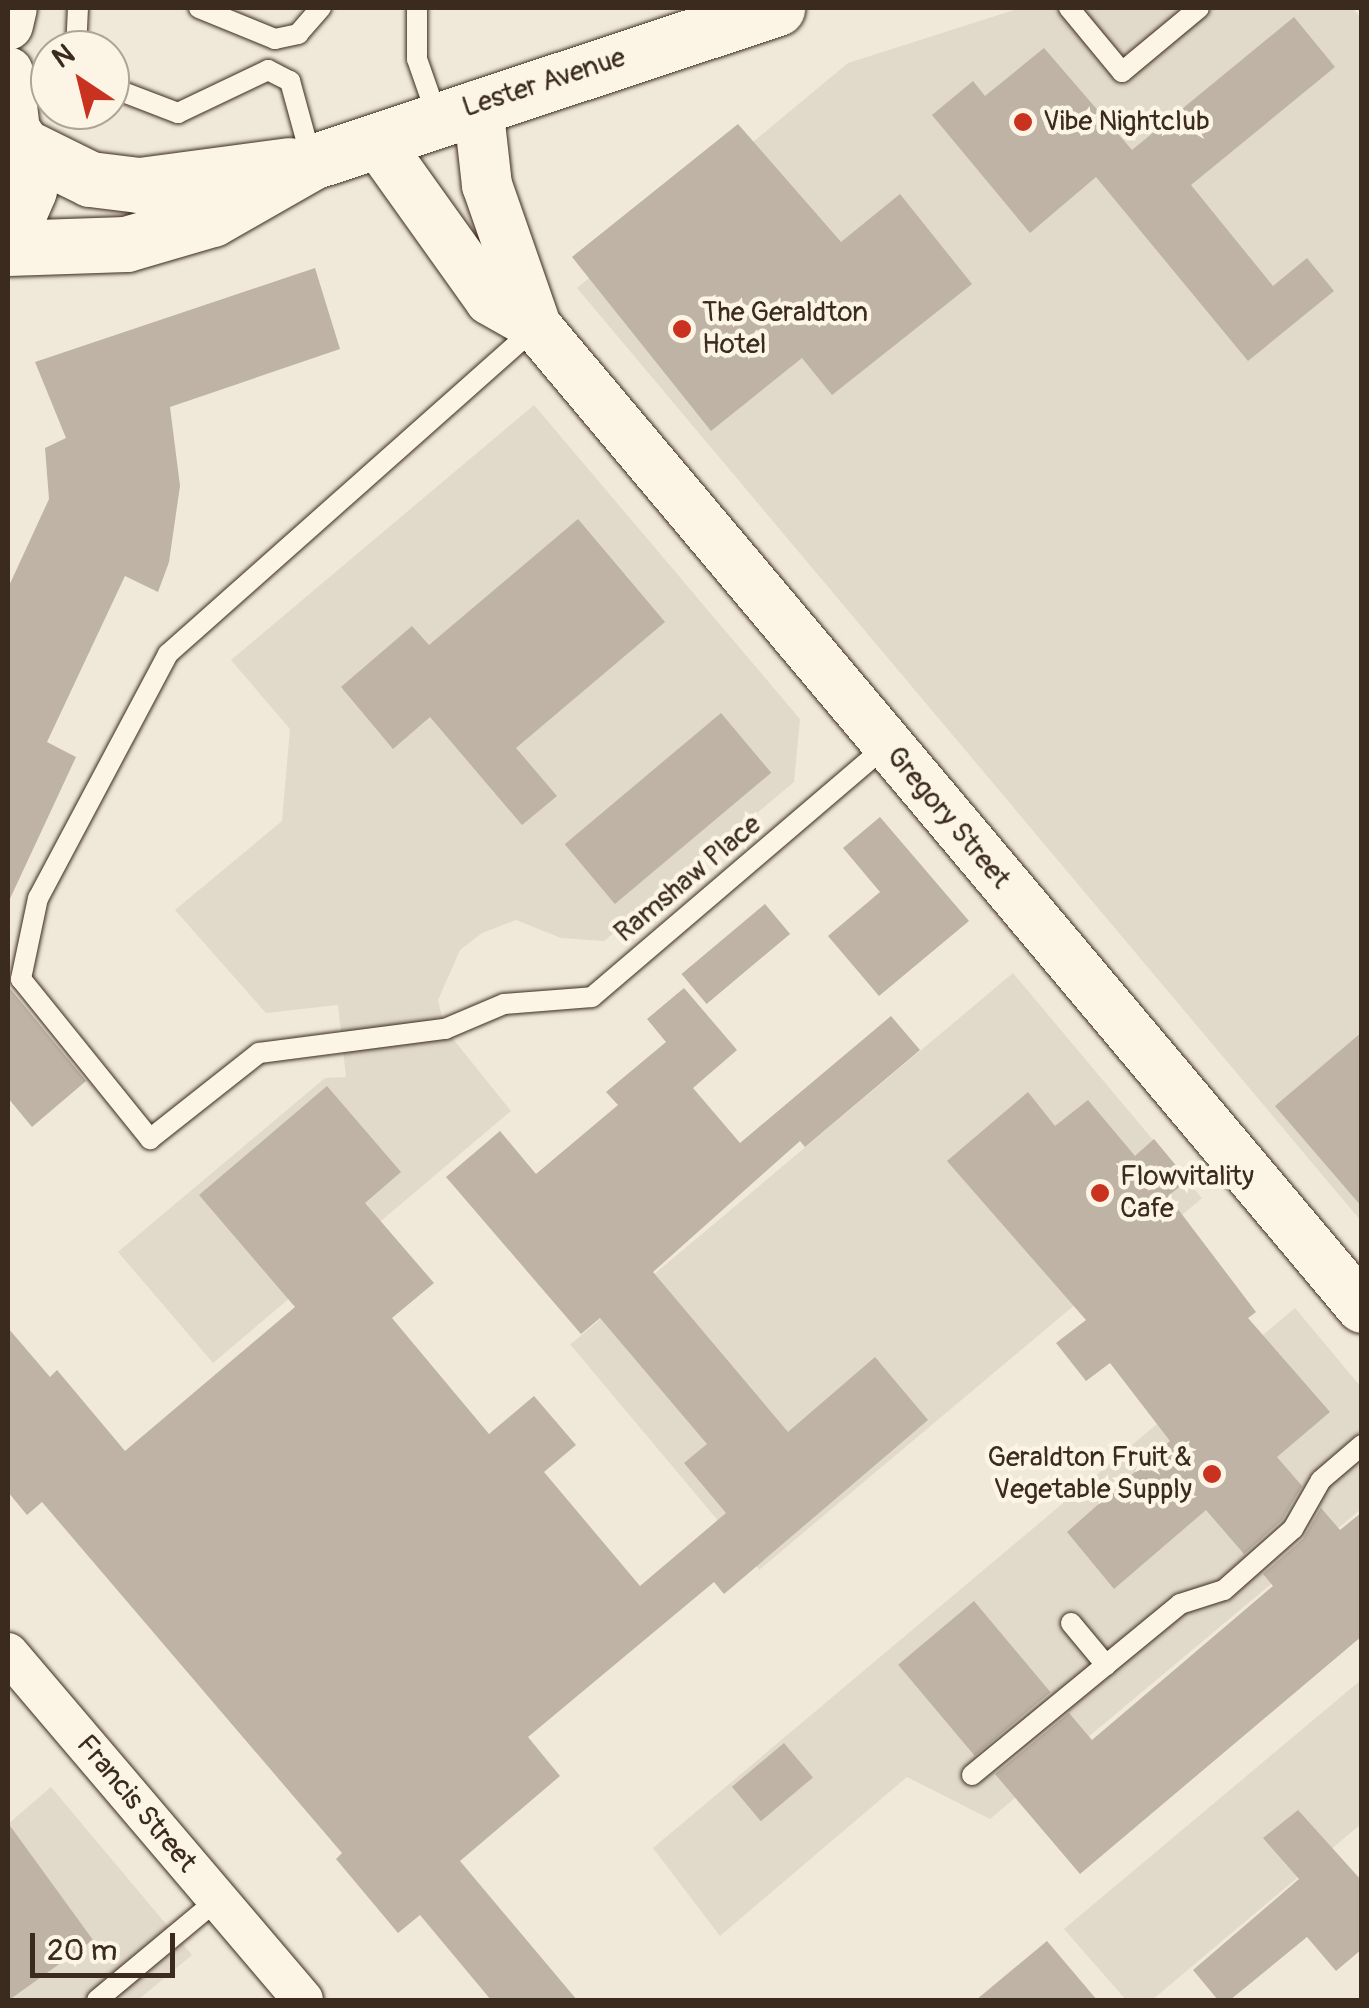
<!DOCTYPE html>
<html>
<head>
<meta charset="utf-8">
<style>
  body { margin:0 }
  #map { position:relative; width:1369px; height:2008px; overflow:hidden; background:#f0e9d9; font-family:Pangolin,sans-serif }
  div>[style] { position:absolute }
  .built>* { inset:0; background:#e1d9c9; transform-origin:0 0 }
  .building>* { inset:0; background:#beb3a4; transform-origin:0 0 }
  .roads { filter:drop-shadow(0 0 2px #3b2a1e) drop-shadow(0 0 2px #3b2a1e) }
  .service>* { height:20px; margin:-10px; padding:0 10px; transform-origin:10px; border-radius:10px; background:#fcf5e5 }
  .minor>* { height:40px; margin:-20px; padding:0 20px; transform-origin:20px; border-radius:20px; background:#fcf5e5 }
  .tertiary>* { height:50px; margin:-25px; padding:0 25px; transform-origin:25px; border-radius:25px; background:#fcf5e5 }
  .secondary>* { height:55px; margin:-27.5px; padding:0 27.5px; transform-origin:27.5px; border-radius:27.5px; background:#fcf5e5 }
  .dots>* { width:28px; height:28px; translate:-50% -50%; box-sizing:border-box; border:5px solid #fcf5e5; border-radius:50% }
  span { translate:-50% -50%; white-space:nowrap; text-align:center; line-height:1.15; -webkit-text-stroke:9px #fcf5e5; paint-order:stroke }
  .street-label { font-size:28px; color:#3b2a1e }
  .poi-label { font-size:28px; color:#3b2a1e }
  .left { translate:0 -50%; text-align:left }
  .right { translate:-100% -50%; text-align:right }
  .frame { position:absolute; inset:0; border:10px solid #3b2a1e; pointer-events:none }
  .north { position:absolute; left:30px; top:30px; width:100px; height:100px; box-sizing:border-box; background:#fcf5e5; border:2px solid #afa495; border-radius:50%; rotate:325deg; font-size:28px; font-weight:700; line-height:40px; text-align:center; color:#3b2a1e }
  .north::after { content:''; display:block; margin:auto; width:35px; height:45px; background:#c8321e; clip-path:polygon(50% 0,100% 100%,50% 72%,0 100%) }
  .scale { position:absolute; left:30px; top:1933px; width:145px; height:45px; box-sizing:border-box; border:5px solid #3b2a1e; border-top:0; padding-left:12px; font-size:30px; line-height:35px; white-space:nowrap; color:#3b2a1e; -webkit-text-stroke:8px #fcf5e5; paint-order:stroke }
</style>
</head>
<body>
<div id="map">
  <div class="built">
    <div style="clip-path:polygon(1020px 8px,1352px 8px,1361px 18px,1361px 1221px,577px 288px,848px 63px)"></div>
    <div style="clip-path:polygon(534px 405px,800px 719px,794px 782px,604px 941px,561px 938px,516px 920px,482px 933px,460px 950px,438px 1000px,445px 1029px,511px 1111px,213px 1363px,118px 1252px,325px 1078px,346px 1077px,338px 1005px,266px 1013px,175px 910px,282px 821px,290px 729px,231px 660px)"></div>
    <div style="left:1013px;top:973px;width:294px;height:578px;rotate:50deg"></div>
    <div style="clip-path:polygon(1295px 1308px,1361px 1387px,1361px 1509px,990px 1819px,907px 1777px,720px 1936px,653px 1848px)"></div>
    <div style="clip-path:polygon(1361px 1680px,1361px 1824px,1152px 2000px,1126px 2000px,1064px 1929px)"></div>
    <div style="clip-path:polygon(51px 1787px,192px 1955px,138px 2000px,8px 2000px,8px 1824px)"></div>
  </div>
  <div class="building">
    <div style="clip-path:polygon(1294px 17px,1335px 67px,1191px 185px,1273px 286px,1307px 258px,1334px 291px,1248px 361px,1096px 177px,1030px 233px,932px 115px,973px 81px,985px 96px,1044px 48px,1132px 150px)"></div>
    <div style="clip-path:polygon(738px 124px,841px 242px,900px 194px,972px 284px,832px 395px,802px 358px,711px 431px,572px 257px)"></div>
    <div style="clip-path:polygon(315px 268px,340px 349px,170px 407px,180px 486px,169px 562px,158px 592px,125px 576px,47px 742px,76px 757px,8px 903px,8px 588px,49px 499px,45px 448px,66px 438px,35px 362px)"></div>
    <div style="clip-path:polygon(578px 519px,665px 622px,516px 748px,557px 796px,522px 825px,430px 717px,393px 749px,341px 687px,412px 626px,429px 645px)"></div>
    <div style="left:721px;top:713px;width:78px;height:204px;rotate:50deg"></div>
    <div style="clip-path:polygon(880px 817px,969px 921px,879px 996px,828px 936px,880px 892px,843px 848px)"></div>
    <div style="left:765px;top:904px;width:39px;height:109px;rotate:50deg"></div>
    <div style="clip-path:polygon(8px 986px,86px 1081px,32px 1127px,8px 1098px)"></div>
    <div style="clip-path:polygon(684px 988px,737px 1050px,693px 1088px,740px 1143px,891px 1016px,920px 1050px,805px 1147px,800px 1141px,653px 1272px,788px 1432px,875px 1357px,928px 1420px,724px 1594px,714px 1582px,528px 1737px,560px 1776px,460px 1861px,577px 2000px,491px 2000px,420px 1915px,398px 1933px,336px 1859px,342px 1853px,42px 1502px,27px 1515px,8px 1492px,8px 1328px,50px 1377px,57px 1370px,125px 1451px,295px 1307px,199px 1195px,327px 1086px,401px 1172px,365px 1203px,434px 1283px,392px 1318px,489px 1434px,534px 1396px,576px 1445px,544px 1472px,640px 1586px,726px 1513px,684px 1463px,707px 1444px,600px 1318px,581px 1334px,446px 1177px,500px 1131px,536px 1174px,618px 1105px,606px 1092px,666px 1042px,647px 1019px)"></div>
    <div style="clip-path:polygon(1362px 1032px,1362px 1207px,1275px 1106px)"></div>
    <div style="clip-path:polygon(1028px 1092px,1055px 1126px,1088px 1100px,1135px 1156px,1154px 1139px,1188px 1180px,1168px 1196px,1256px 1312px,1248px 1318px,1330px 1412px,1277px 1457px,1302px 1486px,1282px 1520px,1244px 1554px,1206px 1510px,1114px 1589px,1067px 1532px,1170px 1441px,1110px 1363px,1086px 1381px,1056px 1343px,1086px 1320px,947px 1161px)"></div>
    <div style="clip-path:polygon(1321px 1508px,1340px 1530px,1362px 1512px,1362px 1636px,1080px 1874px,995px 1774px,1069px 1713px,1092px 1740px,1273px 1586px,1263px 1574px,1303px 1539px)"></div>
    <div style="left:974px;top:1601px;width:119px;height:99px;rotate:50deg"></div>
    <div style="left:784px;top:1743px;width:45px;height:68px;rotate:50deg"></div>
    <div style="clip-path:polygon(1298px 1810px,1362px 1881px,1362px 1949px,1336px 1971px,1307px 1937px,1230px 2000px,1218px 2000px,1193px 1970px,1299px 1879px,1263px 1838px)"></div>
    <div style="clip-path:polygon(8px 1823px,93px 1940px,9px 2000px,8px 2000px)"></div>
    <div style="clip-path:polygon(1047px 1941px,1097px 2000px,976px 2000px)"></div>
  </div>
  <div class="roads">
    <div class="service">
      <div style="left:199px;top:8px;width:82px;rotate:22.2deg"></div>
      <div style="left:275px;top:39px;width:24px;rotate:-12deg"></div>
      <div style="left:298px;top:34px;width:35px;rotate:-49deg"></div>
      <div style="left:417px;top:8px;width:51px;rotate:90deg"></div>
      <div style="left:417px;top:59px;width:60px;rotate:70.7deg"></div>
      <div style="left:1069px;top:8px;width:83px;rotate:50.4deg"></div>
      <div style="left:1122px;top:72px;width:100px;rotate:-39.7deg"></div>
      <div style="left:76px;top:50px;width:42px;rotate:-87.3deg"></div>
      <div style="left:110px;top:87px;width:73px;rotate:20.9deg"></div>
      <div style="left:178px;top:113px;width:100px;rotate:-25.5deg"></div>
      <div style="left:268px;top:70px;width:25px;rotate:27deg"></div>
      <div style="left:290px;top:81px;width:80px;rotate:74.7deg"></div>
      <div style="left:535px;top:328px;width:491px;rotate:138.4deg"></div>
      <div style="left:168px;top:654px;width:276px;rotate:118deg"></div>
      <div style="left:38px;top:898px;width:83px;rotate:101.9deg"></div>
      <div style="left:21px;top:979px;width:206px;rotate:51.1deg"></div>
      <div style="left:150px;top:1139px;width:139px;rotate:-38.3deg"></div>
      <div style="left:259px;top:1053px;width:188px;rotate:-7.4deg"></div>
      <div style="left:445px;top:1029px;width:64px;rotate:-23deg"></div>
      <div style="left:504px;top:1004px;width:88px;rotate:-4.5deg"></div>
      <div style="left:592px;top:997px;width:388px;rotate:-40.5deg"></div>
      <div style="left:1071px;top:1623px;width:55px;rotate:50.2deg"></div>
      <div style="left:972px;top:1775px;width:269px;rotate:-39.4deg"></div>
      <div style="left:1180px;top:1604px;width:46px;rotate:-17.7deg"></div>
      <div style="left:1224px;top:1590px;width:92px;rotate:-41.5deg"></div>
      <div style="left:1293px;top:1529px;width:56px;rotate:-60.3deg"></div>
      <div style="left:1321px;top:1480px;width:54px;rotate:-40.5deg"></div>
      <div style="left:97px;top:2000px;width:156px;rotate:-39.8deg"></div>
    </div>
    <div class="minor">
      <div style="left:8px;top:1653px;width:455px;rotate:49.6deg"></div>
    </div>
    <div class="tertiary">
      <div style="left:8px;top:25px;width:17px;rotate:-77deg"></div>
      <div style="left:8px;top:72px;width:59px;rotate:83.2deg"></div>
      <div style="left:478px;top:105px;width:81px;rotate:83.6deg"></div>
      <div style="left:487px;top:185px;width:149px;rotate:70.8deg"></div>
      <div style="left:536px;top:326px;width:1283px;rotate:49.93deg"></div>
      <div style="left:376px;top:140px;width:196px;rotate:54.5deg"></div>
      <div style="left:490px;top:300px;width:53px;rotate:29.5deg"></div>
    </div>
    <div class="secondary">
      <div style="left:8px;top:124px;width:27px;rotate:56deg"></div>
      <div style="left:23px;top:146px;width:44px;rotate:82.2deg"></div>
      <div style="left:29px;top:190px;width:52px;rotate:113.6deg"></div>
      <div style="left:23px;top:146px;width:75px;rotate:26.2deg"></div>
      <div style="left:90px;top:179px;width:49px;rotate:7deg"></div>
      <div style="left:139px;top:185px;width:151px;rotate:-7.6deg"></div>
      <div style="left:8px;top:248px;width:118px;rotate:-1.9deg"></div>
      <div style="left:126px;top:244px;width:90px;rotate:-16.2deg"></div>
      <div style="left:212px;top:219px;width:115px;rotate:-29.7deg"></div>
      <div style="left:312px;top:162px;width:490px;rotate:-18.3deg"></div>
    </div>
  </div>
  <div class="dots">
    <div style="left:1023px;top:122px;background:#c8321e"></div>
    <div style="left:682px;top:329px;background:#c8321e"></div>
    <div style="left:1100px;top:1193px;background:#c8321e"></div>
    <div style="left:1212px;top:1474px;background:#c8321e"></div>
  </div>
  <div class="street-label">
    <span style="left:544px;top:83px;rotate:-18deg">Lester Avenue</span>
    <span style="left:948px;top:818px;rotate:50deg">Gregory Street</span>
    <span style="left:688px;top:879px;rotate:-40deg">Ramshaw Place</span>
    <span style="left:136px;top:1804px;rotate:50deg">Francis Street</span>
  </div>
  <div class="poi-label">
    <span class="left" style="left:1043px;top:122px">Vibe Nightclub</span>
    <span class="left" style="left:702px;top:329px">The Geraldton<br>Hotel</span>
    <span class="left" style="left:1120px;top:1193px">Flowvitality<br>Cafe</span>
    <span class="right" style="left:1192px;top:1474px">Geraldton Fruit &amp;<br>Vegetable Supply</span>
  </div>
  <div class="frame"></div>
  <div class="north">N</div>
  <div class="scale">20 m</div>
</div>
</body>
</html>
